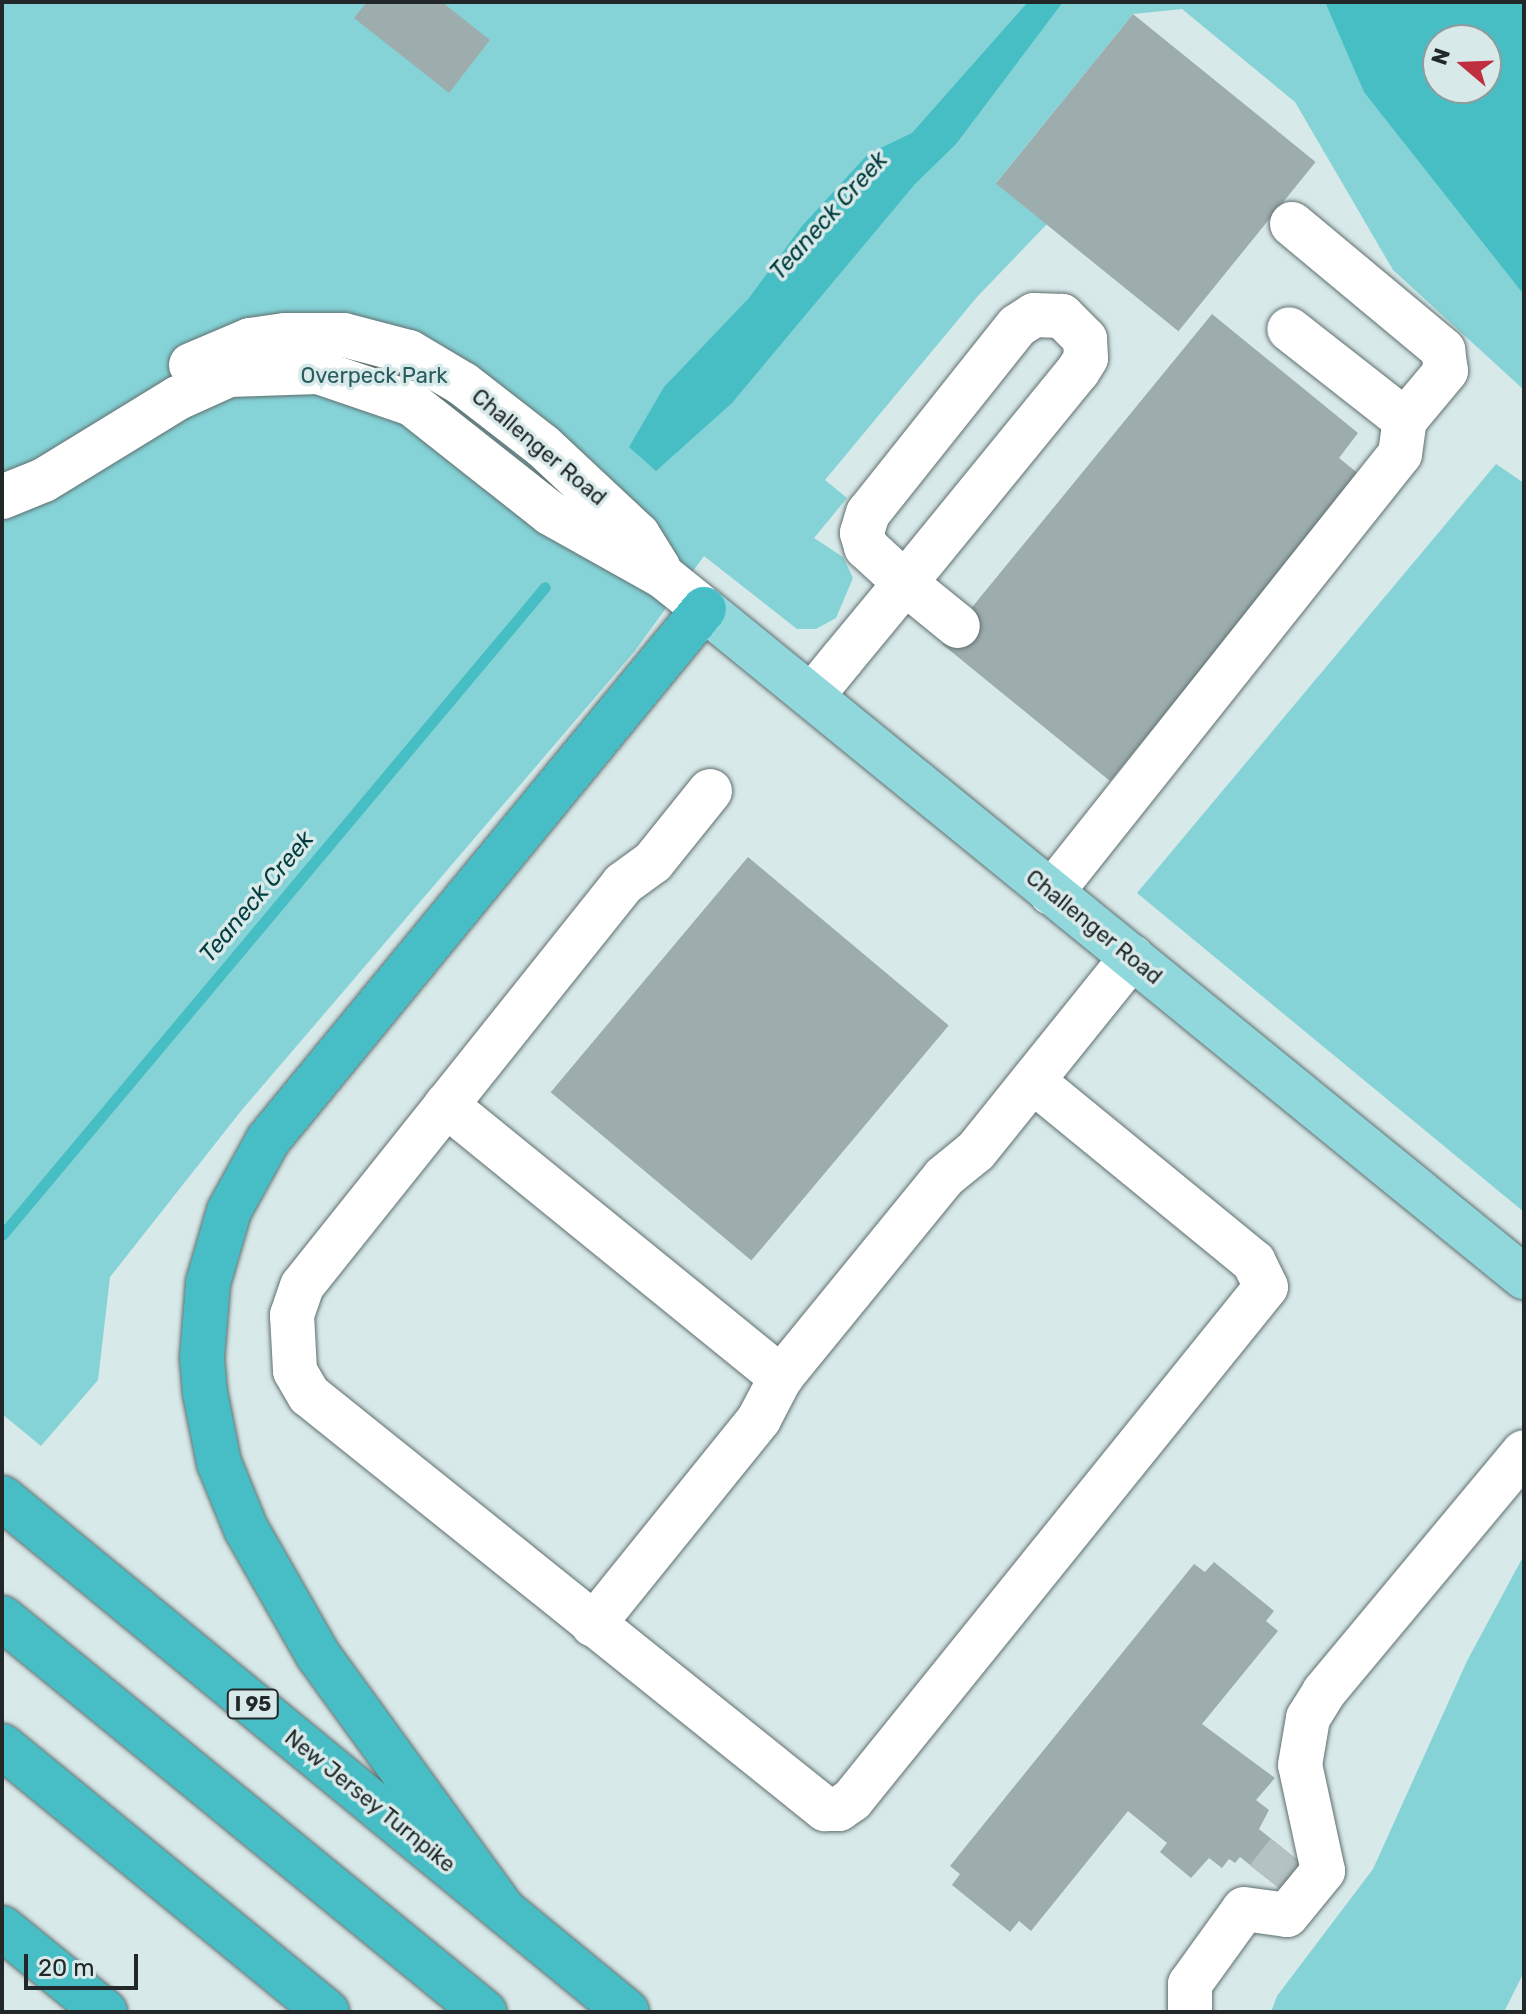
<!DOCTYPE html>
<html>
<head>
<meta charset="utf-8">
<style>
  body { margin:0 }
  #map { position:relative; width:1526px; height:2014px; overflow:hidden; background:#d8e9e9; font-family:Rubik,sans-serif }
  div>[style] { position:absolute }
  .green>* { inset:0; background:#85d3d7 }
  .water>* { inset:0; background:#47bdc4 }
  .stream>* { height:11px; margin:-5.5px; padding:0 5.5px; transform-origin:5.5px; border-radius:5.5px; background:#47bdc4 }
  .building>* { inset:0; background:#9dadad; transform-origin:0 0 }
  .minor-tunnel>* { height:44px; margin-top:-22px; transform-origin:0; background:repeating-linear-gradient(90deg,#b4c2c3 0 44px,transparent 0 66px) }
  .roads { filter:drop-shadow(0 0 2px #606f6f) drop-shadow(0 0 2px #606f6f) }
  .minor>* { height:44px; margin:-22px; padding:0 22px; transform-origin:22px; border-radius:22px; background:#fff }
  .major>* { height:44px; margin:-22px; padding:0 22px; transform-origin:22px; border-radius:22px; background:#91d8dc }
  .highway>* { height:44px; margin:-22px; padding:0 22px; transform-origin:22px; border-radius:22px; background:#47bec5 }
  span { translate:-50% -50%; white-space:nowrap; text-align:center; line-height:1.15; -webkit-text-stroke:7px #d8e9e9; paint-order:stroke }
  .shield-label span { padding:2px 6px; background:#d8e9e9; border:2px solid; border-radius:6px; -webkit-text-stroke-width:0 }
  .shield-label { font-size:20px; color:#222829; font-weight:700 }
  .park-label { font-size:22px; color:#2a5c5f }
  .street-label { font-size:22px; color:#222829 }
  .water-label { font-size:24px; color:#023c3e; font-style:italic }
  .frame { position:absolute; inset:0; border:4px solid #222829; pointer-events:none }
  .north { position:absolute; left:1422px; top:24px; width:80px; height:80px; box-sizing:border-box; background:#d8e9e9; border:2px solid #8f9c9c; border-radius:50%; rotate:289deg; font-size:22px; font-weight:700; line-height:32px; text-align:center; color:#222829 }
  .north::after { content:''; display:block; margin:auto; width:28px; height:36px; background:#c02f3f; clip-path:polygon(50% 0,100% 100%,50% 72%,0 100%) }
  .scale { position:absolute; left:24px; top:1954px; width:114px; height:36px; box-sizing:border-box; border:4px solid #222829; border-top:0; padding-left:10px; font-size:24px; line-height:28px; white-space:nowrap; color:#222829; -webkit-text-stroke:6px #d8e9e9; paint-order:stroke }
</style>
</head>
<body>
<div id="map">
  <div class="green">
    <div style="clip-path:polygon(2px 2px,1325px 2px,1365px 92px,1524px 295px,1524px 390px,1393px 270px,1295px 102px,1182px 9px,1133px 14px,996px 183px,1047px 224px,977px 297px,825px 480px,847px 498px,814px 538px,843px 557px,853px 578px,836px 618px,816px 629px,797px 629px,704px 556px,634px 652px,241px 1111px,110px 1277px,98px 1380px,41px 1446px,2px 1414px)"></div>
    <div style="clip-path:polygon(1496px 464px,1524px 483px,1524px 1212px,1137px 893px)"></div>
    <div style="clip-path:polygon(1524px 1555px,1524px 1972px,1504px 2012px,1271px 2012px,1277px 1996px,1373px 1869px,1467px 1661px)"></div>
  </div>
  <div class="water">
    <div style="clip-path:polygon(1028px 2px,1063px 2px,956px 144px,915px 184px,732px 403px,656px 471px,629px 447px,664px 387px,749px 298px,802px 226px,868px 154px,912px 133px)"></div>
    <div style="clip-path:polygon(evenodd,1325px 2px,1524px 2px,1524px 295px,1364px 92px,1325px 2px,1438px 40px,1486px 40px,1486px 88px,1438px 88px,1438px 40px)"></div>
  </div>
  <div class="stream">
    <div style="left:2px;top:1235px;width:845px;rotate:-50.04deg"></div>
  </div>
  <div class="building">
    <div style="clip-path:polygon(367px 2px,442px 2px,490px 40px,449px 93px,354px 18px)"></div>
    <div style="left:1133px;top:14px;width:235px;height:218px;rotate:39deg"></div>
    <div style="clip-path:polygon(1212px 314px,1358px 433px,1339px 458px,1360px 475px,1110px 781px,942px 644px)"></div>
    <div style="left:748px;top:857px;width:262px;height:307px;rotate:40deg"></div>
    <div style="clip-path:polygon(1214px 1562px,1274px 1611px,1266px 1621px,1278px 1631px,1202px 1724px,1275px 1778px,1256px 1800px,1269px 1810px,1259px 1829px,1305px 1866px,1284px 1892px,1240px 1857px,1235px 1863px,1229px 1859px,1222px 1868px,1209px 1858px,1191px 1878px,1160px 1852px,1167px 1843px,1128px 1811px,1031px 1931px,1019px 1921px,1010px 1932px,952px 1885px,960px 1874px,950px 1866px,1194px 1564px,1205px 1572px)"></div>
  </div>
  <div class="minor-tunnel">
    <div style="left:1267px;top:1879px;width:34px;rotate:-52deg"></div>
  </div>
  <div class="roads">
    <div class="minor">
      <div style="left:1292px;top:224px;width:197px;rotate:39.8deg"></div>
      <div style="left:1443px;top:350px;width:21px;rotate:82deg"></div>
      <div style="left:1446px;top:371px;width:64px;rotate:129.9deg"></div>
      <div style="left:191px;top:365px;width:64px;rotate:-23deg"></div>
      <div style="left:250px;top:340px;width:35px;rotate:-8deg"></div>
      <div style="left:285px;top:335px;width:59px"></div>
      <div style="left:344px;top:335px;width:67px;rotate:14.7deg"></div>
      <div style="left:409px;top:352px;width:63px;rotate:30.7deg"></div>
      <div style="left:463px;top:384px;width:101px;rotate:37.8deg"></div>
      <div style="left:543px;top:446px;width:130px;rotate:43.1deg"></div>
      <div style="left:638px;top:535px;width:39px;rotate:58deg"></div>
      <div style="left:2px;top:497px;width:45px;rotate:-22deg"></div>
      <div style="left:44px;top:480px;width:157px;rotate:-31.5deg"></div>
      <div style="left:178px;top:398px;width:56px;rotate:-24.3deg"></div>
      <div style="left:229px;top:375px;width:89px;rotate:-1.9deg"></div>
      <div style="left:318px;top:372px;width:99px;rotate:18.8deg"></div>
      <div style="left:412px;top:404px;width:176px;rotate:38.3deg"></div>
      <div style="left:550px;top:513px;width:131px;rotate:29.3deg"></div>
      <div style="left:664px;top:577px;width:51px;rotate:38.7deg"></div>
      <div style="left:812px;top:696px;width:49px;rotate:-50.8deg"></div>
      <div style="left:843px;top:658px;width:97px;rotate:-50.4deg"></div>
      <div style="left:905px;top:583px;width:274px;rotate:-50.8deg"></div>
      <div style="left:1078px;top:371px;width:15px;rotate:-58deg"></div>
      <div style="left:1086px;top:358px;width:19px;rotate:-93deg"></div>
      <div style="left:1085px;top:339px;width:33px;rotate:-135deg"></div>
      <div style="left:1062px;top:316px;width:28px;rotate:-178deg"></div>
      <div style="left:1034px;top:315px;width:20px;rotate:147deg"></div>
      <div style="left:1017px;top:326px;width:239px;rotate:128.5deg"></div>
      <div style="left:868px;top:513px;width:21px;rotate:107deg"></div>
      <div style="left:862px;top:533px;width:15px;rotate:74deg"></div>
      <div style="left:866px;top:547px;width:53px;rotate:42.7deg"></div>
      <div style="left:905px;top:583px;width:68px;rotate:39.1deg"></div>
      <div style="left:710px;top:791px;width:91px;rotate:128.8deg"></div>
      <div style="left:653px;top:862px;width:37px;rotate:144deg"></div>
      <div style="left:623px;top:884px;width:514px;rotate:128.61deg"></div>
      <div style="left:302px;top:1286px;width:31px;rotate:109deg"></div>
      <div style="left:292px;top:1315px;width:56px;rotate:86.9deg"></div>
      <div style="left:295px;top:1371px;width:28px;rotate:60deg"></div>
      <div style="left:309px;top:1395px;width:662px;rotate:38.74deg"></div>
      <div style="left:825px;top:1809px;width:14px"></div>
      <div style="left:839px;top:1809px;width:16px;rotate:-35deg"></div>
      <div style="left:852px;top:1800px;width:659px;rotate:-51.1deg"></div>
      <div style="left:1266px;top:1287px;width:28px;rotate:-116deg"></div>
      <div style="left:1254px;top:1262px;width:286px;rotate:-140.7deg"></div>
      <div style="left:1051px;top:893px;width:561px;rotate:-51.52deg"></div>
      <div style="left:1400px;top:454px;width:34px;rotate:-82deg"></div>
      <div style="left:1405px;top:420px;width:147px;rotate:-141.9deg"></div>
      <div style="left:446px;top:1105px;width:432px;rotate:39.1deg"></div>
      <div style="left:593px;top:1625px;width:265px;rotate:-51.1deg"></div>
      <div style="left:759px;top:1419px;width:47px;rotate:-62.4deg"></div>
      <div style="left:781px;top:1377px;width:258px;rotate:-50.8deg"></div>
      <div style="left:944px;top:1177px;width:41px;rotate:-39.1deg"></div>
      <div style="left:976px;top:1151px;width:249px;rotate:-51.2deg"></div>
      <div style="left:1190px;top:2012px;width:28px;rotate:-90deg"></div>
      <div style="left:1190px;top:1984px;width:92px;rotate:-54.2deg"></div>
      <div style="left:1244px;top:1909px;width:43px;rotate:7.9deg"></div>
      <div style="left:1287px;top:1915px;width:57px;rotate:-50.7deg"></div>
      <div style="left:1323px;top:1871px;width:108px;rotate:-102.2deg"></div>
      <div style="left:1300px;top:1765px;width:48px;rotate:-80.3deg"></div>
      <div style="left:1308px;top:1718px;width:31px;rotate:-58deg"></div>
      <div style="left:1324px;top:1692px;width:312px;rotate:-50.2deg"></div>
    </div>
    <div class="major">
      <div style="left:704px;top:609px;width:1058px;rotate:39.17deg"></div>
    </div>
    <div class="highway">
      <div style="left:2px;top:1498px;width:809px;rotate:39.43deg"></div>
      <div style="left:2px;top:1618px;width:623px;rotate:39.26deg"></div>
      <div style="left:2px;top:1746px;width:420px;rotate:39.3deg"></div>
      <div style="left:504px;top:1911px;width:316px;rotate:-126deg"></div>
      <div style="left:318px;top:1655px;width:145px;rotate:-119.7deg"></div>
      <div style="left:246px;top:1529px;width:71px;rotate:-112.2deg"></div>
      <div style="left:219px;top:1463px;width:71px;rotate:-101.3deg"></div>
      <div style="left:205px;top:1393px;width:35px;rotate:-95deg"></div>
      <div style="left:202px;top:1358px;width:75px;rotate:-85.4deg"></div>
      <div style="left:208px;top:1283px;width:75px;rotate:-73.7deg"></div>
      <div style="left:229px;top:1211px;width:81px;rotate:-61.2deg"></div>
      <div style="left:268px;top:1140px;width:687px;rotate:-50.61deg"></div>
      <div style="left:2px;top:1928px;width:133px;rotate:39.2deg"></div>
    </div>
  </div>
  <div class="shield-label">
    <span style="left:253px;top:1704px">I 95</span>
  </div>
  <div class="park-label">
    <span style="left:374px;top:376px">Overpeck Park</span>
  </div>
  <div class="street-label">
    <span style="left:539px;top:447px;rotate:40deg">Challenger Road</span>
    <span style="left:1094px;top:927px;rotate:39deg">Challenger Road</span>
    <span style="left:370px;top:1801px;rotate:39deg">New Jersey Turnpike</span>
  </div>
  <div class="water-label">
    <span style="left:829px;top:216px;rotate:-48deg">Teaneck Creek</span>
    <span style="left:257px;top:897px;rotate:-50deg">Teaneck Creek</span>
  </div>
  <div class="frame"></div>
  <div class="north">N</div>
  <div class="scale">20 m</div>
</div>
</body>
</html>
